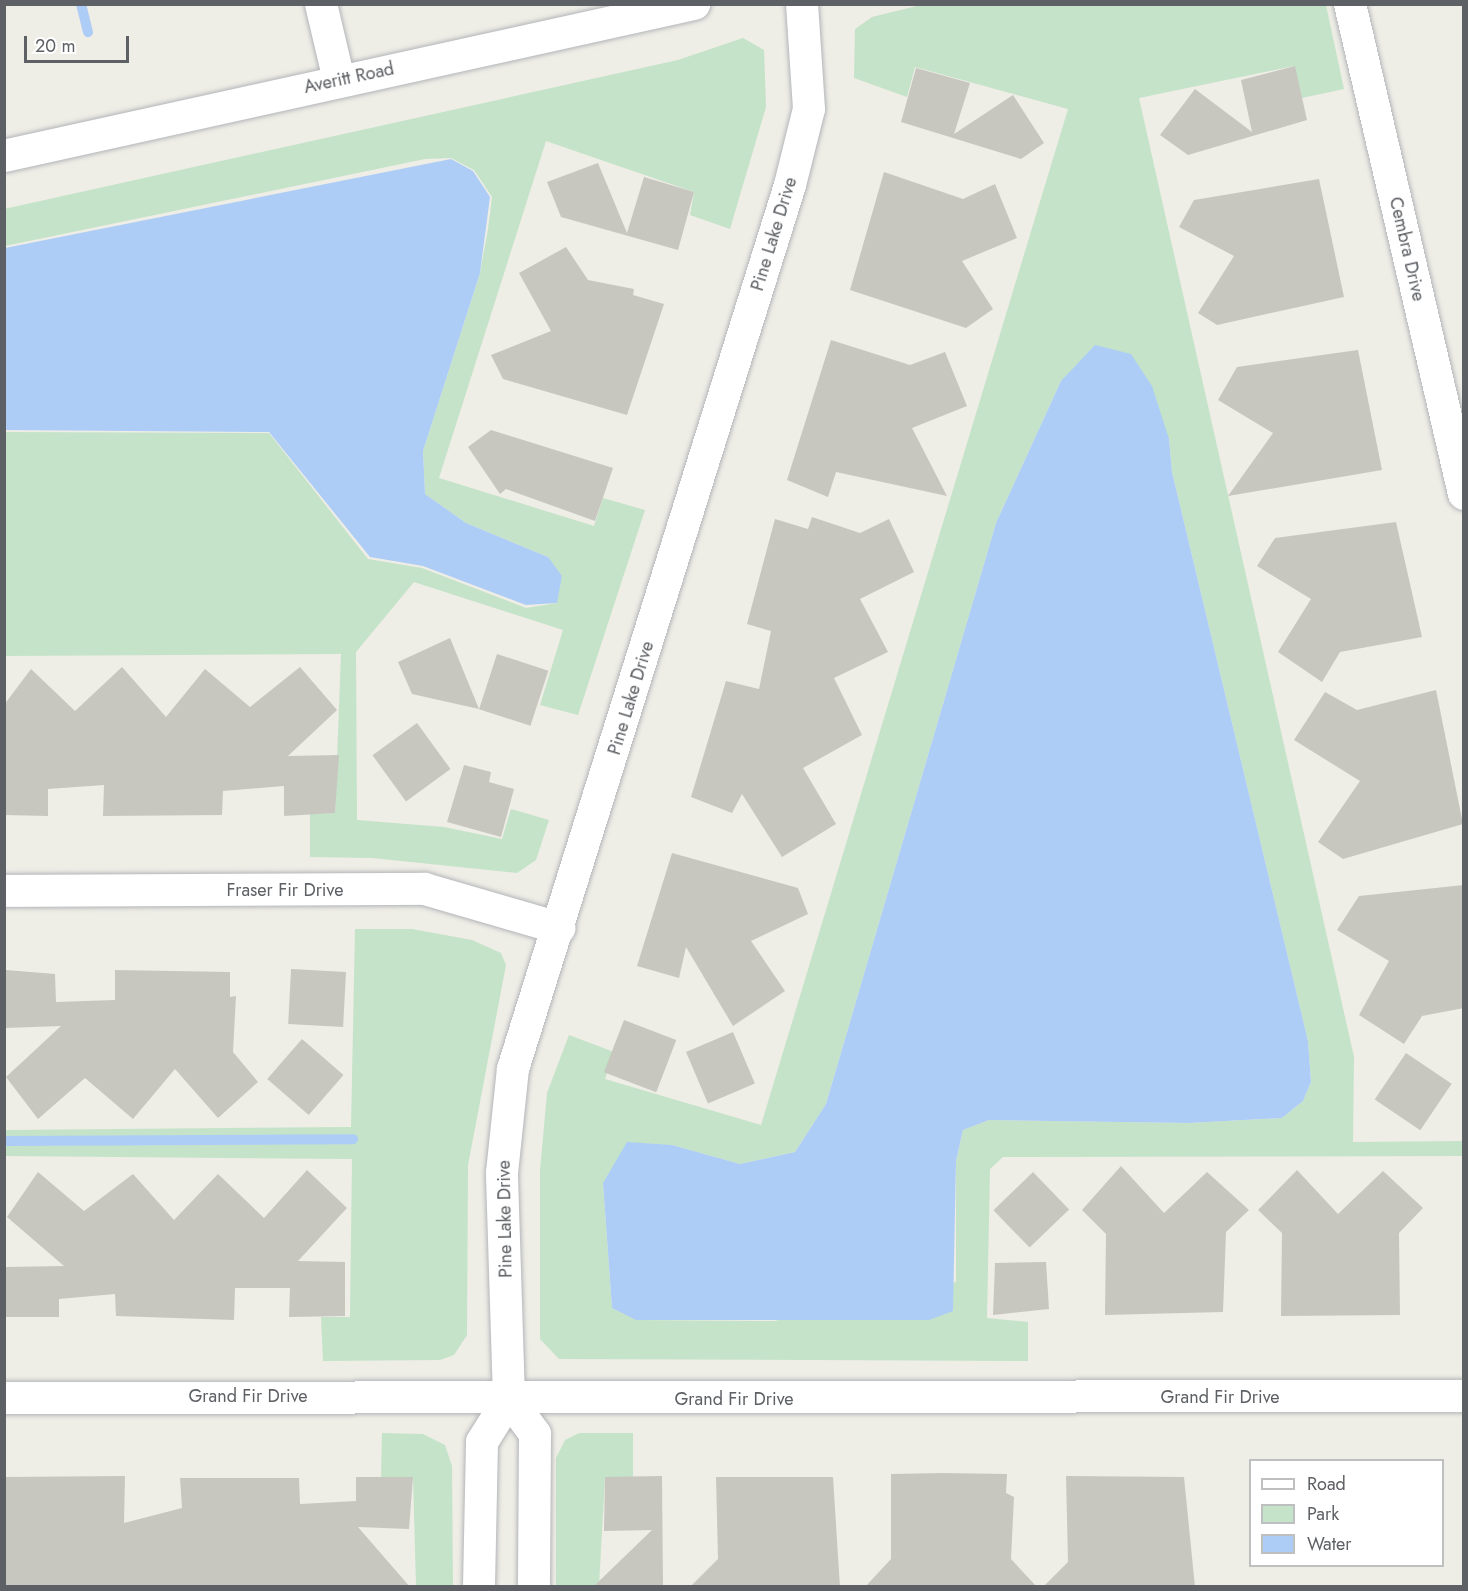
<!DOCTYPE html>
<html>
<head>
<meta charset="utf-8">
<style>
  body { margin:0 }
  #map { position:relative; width:1468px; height:1591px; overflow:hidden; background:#eeede6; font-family:Jost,sans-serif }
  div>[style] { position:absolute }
  .green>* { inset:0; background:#c5e3c9 }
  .water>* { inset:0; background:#aecdf6 }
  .stream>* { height:10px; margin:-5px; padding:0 5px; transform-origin:5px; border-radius:5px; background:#aecdf6 }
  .building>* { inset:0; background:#c7c7c0; transform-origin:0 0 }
  .roads { filter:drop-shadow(0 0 2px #b3b5b9) drop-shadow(0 0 2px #b3b5b9) }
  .street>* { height:32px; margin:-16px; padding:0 16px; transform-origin:16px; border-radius:16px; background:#fff }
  span { translate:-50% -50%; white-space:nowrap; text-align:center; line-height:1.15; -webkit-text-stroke:5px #fff; paint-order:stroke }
  .street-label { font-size:18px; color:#5d6064 }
  .frame { position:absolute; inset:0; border:6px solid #5d6064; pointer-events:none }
  .legend { position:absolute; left:1249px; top:1459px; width:195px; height:108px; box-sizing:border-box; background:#fff; border:2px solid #bebfc1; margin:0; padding:8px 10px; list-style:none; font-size:18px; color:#5d6064 }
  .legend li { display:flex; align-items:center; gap:12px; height:30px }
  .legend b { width:30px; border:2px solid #bebfc1 }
  .scale { position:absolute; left:24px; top:36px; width:105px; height:27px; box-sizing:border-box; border:3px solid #5d6064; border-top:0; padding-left:8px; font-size:18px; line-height:21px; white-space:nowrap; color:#5d6064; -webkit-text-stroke:4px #fff; paint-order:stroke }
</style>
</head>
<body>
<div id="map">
  <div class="green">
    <div style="clip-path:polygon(evenodd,925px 4px,1326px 5px,1344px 89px,1302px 98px,1294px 66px,1139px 98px,1354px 1057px,1353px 1142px,1463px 1141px,1463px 1156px,1003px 1157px,990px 1169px,987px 1318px,1028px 1322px,1028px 1361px,559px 1359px,540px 1339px,540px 1170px,547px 1093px,569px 1035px,614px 1052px,605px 1079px,761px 1125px,1068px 109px,915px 67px,907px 97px,854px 78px,855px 29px,872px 17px,925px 4px,1061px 381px,1169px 439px,1172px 472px,1308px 1041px,1311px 1082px,1303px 1101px,1282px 1118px,1188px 1123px,989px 1120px,963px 1130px,956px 1161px,956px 1282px,774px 1321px,637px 1320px,612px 1308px,603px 1183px,672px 1145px,740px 1164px,795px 1152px,826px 1104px,996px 523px,1061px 381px)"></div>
    <div style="clip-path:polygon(743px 38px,764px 50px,766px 107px,730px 229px,690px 215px,694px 192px,546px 141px,439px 478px,594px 526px,603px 498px,645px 510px,578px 715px,540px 705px,563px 630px,414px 582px,356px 652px,357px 820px,444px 827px,502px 839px,511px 809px,549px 820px,536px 860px,517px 873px,372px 858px,310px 857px,310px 814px,335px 813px,341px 654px,5px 656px,5px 432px,269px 433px,368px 559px,422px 568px,526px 608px,557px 603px,548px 557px,466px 523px,425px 494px,423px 451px,480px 273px,488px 229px,492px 197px,474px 170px,451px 158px,425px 159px,5px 246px,4px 209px,678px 60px)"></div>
    <div style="clip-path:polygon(355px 929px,412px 929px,472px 940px,501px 953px,506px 965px,468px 1165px,467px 1335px,454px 1355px,440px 1360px,323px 1361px,321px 1317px,350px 1317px,352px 1159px,5px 1156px,5px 1130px,351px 1127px)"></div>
    <div style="clip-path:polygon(382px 1433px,423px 1434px,445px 1445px,452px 1466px,453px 1586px,416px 1586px,413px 1478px,381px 1477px)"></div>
    <div style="clip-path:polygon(579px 1433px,633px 1433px,633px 1477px,605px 1478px,599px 1586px,556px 1586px,556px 1458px,565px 1440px)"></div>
  </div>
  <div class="water">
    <div style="clip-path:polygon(451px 159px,473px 171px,490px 197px,480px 273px,423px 451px,425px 494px,466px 523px,548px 557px,562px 576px,557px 603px,526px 605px,423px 566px,370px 557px,269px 432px,5px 430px,5px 248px)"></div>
    <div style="clip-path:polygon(1095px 345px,1131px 354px,1152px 386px,1169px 439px,1172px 472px,1308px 1041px,1311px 1082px,1303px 1101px,1282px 1118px,1188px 1123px,989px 1120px,963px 1130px,956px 1161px,953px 1311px,929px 1320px,636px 1320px,612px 1308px,603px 1183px,627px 1142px,672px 1145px,740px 1164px,795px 1152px,826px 1104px,996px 523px,1061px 381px)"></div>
  </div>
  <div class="stream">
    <div style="left:81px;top:4px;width:29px;rotate:76deg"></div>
    <div style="left:4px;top:1141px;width:349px;rotate:-0.3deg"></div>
  </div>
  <div class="building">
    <div style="clip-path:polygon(1295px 66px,1307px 120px,1188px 155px,1160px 135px,1195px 89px,1252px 132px,1241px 80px)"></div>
    <div style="clip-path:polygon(916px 68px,970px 83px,954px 134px,1013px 95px,1044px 143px,1021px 159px,901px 122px)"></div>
    <div style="clip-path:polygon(598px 163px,627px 233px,644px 177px,694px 192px,678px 250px,561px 217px,547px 182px)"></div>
    <div style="clip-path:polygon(884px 172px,963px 199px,995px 184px,1017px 238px,962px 261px,993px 309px,966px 328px,850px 290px)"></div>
    <div style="clip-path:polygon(1319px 179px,1344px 297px,1217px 325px,1198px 313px,1234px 256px,1179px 227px,1194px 200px)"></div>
    <div style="clip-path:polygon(566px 247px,588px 280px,634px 289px,633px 295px,664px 304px,627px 415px,503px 379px,491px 355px,551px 331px,519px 273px)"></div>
    <div style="clip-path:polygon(831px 340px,910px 365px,945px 352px,967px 406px,912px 428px,947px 496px,836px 472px,828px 497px,787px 480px)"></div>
    <div style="clip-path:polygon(1358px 350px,1382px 470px,1228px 496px,1273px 433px,1218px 400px,1237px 367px)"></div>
    <div style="clip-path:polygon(491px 430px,613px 468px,595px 521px,506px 489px,500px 494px,468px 447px)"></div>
    <div style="clip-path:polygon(812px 517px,860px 533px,889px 519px,914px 572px,860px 599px,888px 652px,834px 678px,862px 735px,803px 768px,836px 824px,782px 857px,742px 794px,732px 813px,691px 797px,726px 681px,759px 689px,771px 631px,747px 624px,775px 519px,808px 529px)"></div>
    <div style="clip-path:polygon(1396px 522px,1422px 637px,1340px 652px,1322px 682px,1278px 652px,1311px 599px,1257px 566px,1275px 538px)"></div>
    <div style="clip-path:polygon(450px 638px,479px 709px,412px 694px,398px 662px)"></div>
    <div style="left:497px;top:654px;width:54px;height:58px;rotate:18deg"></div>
    <div style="clip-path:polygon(122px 667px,166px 717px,205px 669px,250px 707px,300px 667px,337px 710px,288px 756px,339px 755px,335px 813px,284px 816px,284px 786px,223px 791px,222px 815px,103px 816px,104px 785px,48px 789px,48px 816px,4px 815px,4px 705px,31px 669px,75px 711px)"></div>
    <div style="clip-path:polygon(1436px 690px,1463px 824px,1343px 859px,1318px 842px,1360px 781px,1294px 740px,1325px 692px,1357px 710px)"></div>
    <div style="left:417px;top:723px;width:57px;height:55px;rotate:54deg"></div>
    <div style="clip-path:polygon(464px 765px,491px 772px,489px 782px,514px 789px,501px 837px,447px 822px)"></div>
    <div style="clip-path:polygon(672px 853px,798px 888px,808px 914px,751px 941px,785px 991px,733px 1026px,686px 947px,679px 978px,637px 966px)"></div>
    <div style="clip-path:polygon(1464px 885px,1464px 1008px,1422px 1016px,1404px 1044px,1359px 1015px,1389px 961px,1337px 930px,1359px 896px)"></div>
    <div style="clip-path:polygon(6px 970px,55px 974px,56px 1002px,115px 1000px,115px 970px,230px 972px,230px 997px,236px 996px,233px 1052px,258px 1082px,218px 1118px,175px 1069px,133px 1119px,85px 1078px,38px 1119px,6px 1077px,61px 1026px,5px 1028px)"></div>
    <div style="left:346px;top:972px;width:55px;height:55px;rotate:93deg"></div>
    <div style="left:624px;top:1020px;width:56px;height:56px;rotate:21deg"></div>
    <div style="left:733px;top:1032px;width:56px;height:51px;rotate:67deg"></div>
    <div style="left:302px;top:1039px;width:55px;height:53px;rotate:41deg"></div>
    <div style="left:1406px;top:1053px;width:55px;height:56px;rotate:34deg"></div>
    <div style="clip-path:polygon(1121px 1166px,1164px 1213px,1207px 1172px,1249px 1210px,1226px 1232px,1223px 1312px,1105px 1315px,1106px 1234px,1082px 1210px)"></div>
    <div style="clip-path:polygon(307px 1170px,347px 1208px,298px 1261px,345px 1262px,345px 1316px,289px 1317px,290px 1288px,235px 1288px,234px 1320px,116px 1316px,115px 1294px,59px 1299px,59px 1317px,6px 1317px,6px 1267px,64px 1266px,7px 1217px,38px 1172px,84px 1211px,133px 1174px,174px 1220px,218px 1174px,264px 1218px)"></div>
    <div style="clip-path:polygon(1297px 1170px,1338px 1214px,1383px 1171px,1423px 1208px,1399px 1233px,1400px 1315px,1281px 1316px,1282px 1233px,1258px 1210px)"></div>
    <div style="left:1033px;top:1172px;width:52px;height:55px;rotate:46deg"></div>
    <div style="clip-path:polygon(1046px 1262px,1049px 1309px,993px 1315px,995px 1263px)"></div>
    <div style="clip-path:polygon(943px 1473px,1007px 1474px,1006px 1493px,1014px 1497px,1011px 1559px,1037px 1587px,865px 1587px,891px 1559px,891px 1474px)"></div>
    <div style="clip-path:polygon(125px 1476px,124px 1523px,182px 1508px,180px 1478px,299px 1478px,300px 1504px,356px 1501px,356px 1477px,413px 1477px,409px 1529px,358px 1527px,410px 1587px,4px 1587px,4px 1477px)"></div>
    <div style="clip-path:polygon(662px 1476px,663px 1587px,593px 1587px,652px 1530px,604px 1531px,605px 1477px)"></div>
    <div style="clip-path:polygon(1066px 1476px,1184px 1477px,1195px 1587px,1043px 1587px,1068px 1562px)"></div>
    <div style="clip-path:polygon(716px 1477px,833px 1477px,840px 1587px,690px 1587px,718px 1559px)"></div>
  </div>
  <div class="roads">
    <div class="street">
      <div style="left:321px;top:4px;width:78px;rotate:76.7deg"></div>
      <div style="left:1350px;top:4px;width:503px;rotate:76.9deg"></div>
      <div style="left:4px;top:156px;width:707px;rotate:-12.42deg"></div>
      <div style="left:4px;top:891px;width:421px;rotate:-0.3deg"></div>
      <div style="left:425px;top:889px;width:140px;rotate:16.2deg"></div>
      <div style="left:4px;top:1398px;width:1460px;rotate:-0.08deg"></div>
      <div style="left:509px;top:1399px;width:44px;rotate:53.4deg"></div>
      <div style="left:535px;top:1434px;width:152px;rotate:90.4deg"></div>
      <div style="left:479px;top:1586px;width:144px;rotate:-88.8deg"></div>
      <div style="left:482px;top:1442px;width:51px;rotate:-57.9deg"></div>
      <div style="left:509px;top:1399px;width:226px;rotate:-91.8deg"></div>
      <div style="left:502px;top:1173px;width:105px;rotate:-84deg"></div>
      <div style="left:513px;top:1069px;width:926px;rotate:-72.6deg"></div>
      <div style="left:790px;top:185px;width:78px;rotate:-76deg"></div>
      <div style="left:809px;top:109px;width:105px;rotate:-93.8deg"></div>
    </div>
  </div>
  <div class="street-label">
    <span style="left:349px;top:78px;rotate:-12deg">Averitt Road</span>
    <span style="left:774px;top:234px;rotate:-73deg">Pine Lake Drive</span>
    <span style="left:1407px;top:249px;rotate:77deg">Cembra Drive</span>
    <span style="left:631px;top:698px;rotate:-73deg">Pine Lake Drive</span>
    <span style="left:285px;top:890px">Fraser Fir Drive</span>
    <span style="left:505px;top:1219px;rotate:-91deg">Pine Lake Drive</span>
    <span style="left:248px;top:1396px">Grand Fir Drive</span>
    <span style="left:1220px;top:1397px">Grand Fir Drive</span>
    <span style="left:734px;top:1399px">Grand Fir Drive</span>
  </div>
  <div class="frame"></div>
  <ul class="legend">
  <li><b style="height:8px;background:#fff"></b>Road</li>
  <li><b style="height:16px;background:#c5e3c9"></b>Park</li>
  <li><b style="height:16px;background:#aecdf6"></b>Water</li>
  </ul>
  <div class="scale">20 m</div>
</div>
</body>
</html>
